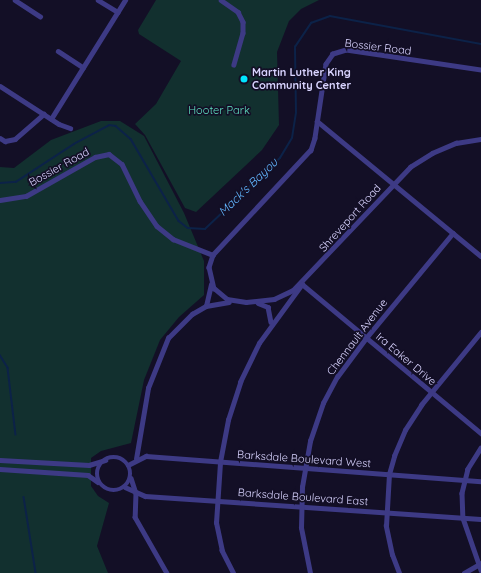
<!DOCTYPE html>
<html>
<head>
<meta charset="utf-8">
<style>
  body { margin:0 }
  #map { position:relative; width:481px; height:573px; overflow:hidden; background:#130f26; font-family:Quicksand,sans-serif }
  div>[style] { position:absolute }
  .green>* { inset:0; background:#12302f }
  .stream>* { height:1.5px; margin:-0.75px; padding:0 0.75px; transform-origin:0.75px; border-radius:0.75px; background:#0c2248 }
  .street>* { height:4.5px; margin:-2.25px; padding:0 2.25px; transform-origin:2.25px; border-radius:2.25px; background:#3d3a85 }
  .street>.ring { margin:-2.25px; padding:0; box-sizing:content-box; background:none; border:4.5px solid #3d3a85; border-radius:50% }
  .dots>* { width:11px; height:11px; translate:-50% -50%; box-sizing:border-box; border:2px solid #130f26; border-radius:50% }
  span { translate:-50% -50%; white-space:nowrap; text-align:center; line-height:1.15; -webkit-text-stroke:3.5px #130f26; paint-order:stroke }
  .street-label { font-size:11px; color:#d9d4ff }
  .poi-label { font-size:11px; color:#d9d4ff; font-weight:700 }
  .left { translate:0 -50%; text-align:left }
  .park-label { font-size:11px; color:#5fe0c0 }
  .water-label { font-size:12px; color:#62b6ff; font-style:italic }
</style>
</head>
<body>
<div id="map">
  <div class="green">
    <div style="clip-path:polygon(156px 0,319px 0,301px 9px,289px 21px,277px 52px,279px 125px,262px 150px,196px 212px,185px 208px,145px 135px,135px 124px,156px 104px,181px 61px,139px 34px,138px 30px)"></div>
    <div style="clip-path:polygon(101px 121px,120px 121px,144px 136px,184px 213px,204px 261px,204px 295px,179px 317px,160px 340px,144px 380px,131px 443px,101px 451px,91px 458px,91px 486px,98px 496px,109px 503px,97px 546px,108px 573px,0 573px,0 167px,14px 168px,51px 140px)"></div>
  </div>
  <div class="stream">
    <div style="left:0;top:183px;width:16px;rotate:-4deg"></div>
    <div style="left:16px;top:182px;width:69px;rotate:-33.2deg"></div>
    <div style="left:74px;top:144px;width:40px;rotate:-28deg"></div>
    <div style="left:109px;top:125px;width:7px;rotate:8deg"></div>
    <div style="left:116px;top:126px;width:20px;rotate:41deg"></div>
    <div style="left:131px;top:139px;width:95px;rotate:59.7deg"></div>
    <div style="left:179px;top:221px;width:11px;rotate:38deg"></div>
    <div style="left:188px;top:228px;width:17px;rotate:3deg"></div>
    <div style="left:205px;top:229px;width:103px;rotate:-43.4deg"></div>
    <div style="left:280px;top:158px;width:23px;rotate:-59deg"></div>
    <div style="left:292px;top:138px;width:25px;rotate:-81deg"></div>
    <div style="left:296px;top:113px;width:66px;rotate:-90.9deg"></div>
    <div style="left:295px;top:47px;width:29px;rotate:-56deg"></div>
    <div style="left:311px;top:23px;width:20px;rotate:-20deg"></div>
    <div style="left:330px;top:16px;width:154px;rotate:10.5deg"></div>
    <div style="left:0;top:355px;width:15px;rotate:58deg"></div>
    <div style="left:8px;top:368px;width:67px;rotate:83.2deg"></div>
    <div style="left:24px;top:497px;width:77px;rotate:81deg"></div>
  </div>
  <div class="street">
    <div style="left:15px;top:0;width:30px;rotate:33deg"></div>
    <div style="left:98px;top:0;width:23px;rotate:31deg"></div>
    <div style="left:221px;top:0;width:21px;rotate:35deg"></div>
    <div style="left:238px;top:12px;width:11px;rotate:63deg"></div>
    <div style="left:243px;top:22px;width:11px;rotate:90deg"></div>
    <div style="left:243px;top:33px;width:33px;rotate:106deg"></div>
    <div style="left:58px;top:51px;width:30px;rotate:33deg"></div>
    <div style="left:481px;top:70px;width:136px;rotate:-171.6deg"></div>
    <div style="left:346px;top:50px;width:14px;rotate:163deg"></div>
    <div style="left:333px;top:54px;width:12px;rotate:125deg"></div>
    <div style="left:326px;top:64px;width:75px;rotate:98.5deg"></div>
    <div style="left:315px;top:138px;width:13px;rotate:108deg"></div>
    <div style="left:311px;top:150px;width:144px;rotate:133deg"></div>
    <div style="left:213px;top:255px;width:13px;rotate:108deg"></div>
    <div style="left:209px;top:267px;width:22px;rotate:77deg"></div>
    <div style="left:214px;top:288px;width:17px;rotate:40deg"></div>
    <div style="left:227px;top:299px;width:19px;rotate:9deg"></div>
    <div style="left:246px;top:302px;width:28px;rotate:-6deg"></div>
    <div style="left:274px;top:299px;width:21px;rotate:-25deg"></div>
    <div style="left:293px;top:290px;width:170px;rotate:-46.4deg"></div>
    <div style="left:410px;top:167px;width:26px;rotate:-32deg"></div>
    <div style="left:432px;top:153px;width:26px;rotate:-23deg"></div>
    <div style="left:456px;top:143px;width:25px;rotate:-9deg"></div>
    <div style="left:0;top:86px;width:70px;rotate:32.8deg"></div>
    <div style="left:59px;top:124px;width:12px;rotate:20deg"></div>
    <div style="left:51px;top:119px;width:140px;rotate:-58.1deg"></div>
    <div style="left:317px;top:121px;width:212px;rotate:39.5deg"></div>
    <div style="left:0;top:138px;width:6px;rotate:31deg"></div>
    <div style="left:5px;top:141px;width:10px;rotate:-11deg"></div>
    <div style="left:15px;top:139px;width:38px;rotate:-41deg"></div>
    <div style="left:0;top:200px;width:26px;rotate:-9deg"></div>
    <div style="left:26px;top:196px;width:79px;rotate:-29.5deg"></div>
    <div style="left:95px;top:157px;width:14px;rotate:-12deg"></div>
    <div style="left:109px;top:154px;width:16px;rotate:38deg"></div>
    <div style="left:122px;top:164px;width:41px;rotate:64.1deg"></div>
    <div style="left:140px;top:201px;width:30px;rotate:56deg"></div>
    <div style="left:157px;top:226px;width:21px;rotate:39deg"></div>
    <div style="left:173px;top:239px;width:43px;rotate:21.8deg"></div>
    <div style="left:258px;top:303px;width:11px;rotate:22deg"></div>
    <div style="left:268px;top:307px;width:15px;rotate:79deg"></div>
    <div style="left:206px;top:306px;width:22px;rotate:-77deg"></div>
    <div style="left:481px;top:448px;width:25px;rotate:122deg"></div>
    <div style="left:468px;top:469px;width:25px;rotate:104deg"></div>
    <div style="left:462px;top:493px;width:25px;rotate:88deg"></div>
    <div style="left:463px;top:518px;width:55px;rotate:70.9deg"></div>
    <div class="ring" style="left:97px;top:457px;width:29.5px;height:29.5px"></div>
    <div style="left:136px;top:459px;width:72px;rotate:-80.4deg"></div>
    <div style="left:148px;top:388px;width:54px;rotate:-68.2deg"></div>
    <div style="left:168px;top:338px;width:34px;rotate:-45deg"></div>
    <div style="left:192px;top:314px;width:16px;rotate:-30deg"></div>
    <div style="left:206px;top:306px;width:23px;rotate:-10deg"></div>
    <div style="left:0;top:460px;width:89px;rotate:3.2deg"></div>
    <div style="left:89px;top:465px;width:17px;rotate:-17deg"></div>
    <div style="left:128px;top:465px;width:20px;rotate:-27deg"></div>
    <div style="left:146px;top:456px;width:336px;rotate:4.3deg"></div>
    <div style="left:0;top:469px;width:88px;rotate:3.9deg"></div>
    <div style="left:88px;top:475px;width:12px;rotate:35deg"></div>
    <div style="left:131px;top:478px;width:16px;rotate:72deg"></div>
    <div style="left:136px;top:493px;width:24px;rotate:92deg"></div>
    <div style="left:135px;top:517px;width:64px;rotate:60.3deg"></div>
    <div style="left:125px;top:487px;width:22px;rotate:24deg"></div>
    <div style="left:145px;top:496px;width:337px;rotate:3.9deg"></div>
    <div style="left:233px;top:573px;width:25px;rotate:-117deg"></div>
    <div style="left:222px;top:551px;width:29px;rotate:-102deg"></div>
    <div style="left:216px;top:523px;width:61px;rotate:-86.2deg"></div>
    <div style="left:220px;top:462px;width:43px;rotate:-79.2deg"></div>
    <div style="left:228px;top:420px;width:40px;rotate:-72deg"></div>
    <div style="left:240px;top:382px;width:43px;rotate:-64deg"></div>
    <div style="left:259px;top:343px;width:73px;rotate:-53.9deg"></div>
    <div style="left:302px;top:284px;width:233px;rotate:39.8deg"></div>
    <div style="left:310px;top:573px;width:46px;rotate:-101.3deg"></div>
    <div style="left:301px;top:528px;width:41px;rotate:-88.6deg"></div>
    <div style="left:302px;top:487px;width:47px;rotate:-80.1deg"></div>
    <div style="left:310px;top:441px;width:40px;rotate:-71.1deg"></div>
    <div style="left:323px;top:403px;width:30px;rotate:-62deg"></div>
    <div style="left:337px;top:377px;width:49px;rotate:-53.4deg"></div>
    <div style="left:366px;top:338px;width:136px;rotate:-50.4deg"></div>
    <div style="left:399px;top:573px;width:19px;rotate:-111deg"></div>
    <div style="left:392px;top:555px;width:30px;rotate:-102deg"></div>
    <div style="left:386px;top:526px;width:52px;rotate:-86.7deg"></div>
    <div style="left:389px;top:474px;width:19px;rotate:-74deg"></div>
    <div style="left:394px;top:456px;width:28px;rotate:-67deg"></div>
    <div style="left:405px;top:430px;width:30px;rotate:-57deg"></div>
    <div style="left:421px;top:405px;width:94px;rotate:-50.6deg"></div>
    <div style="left:464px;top:573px;width:20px;rotate:-30deg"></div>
  </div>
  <div class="dots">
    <div style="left:244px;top:79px;background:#00e5ff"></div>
  </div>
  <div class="street-label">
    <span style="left:378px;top:47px;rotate:7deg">Bossier Road</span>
    <span style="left:59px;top:167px;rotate:-29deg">Bossier Road</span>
    <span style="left:350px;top:218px;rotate:-48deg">Shreveport Road</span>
    <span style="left:357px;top:337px;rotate:-53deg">Chennault Avenue</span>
    <span style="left:406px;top:359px;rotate:40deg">Ira Eaker Drive</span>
    <span style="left:304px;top:459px;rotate:4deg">Barksdale Boulevard West</span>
    <span style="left:303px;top:497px;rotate:4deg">Barksdale Boulevard East</span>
  </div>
  <div class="poi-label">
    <span class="left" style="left:252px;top:79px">Martin Luther King<br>Community Center</span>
  </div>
  <div class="park-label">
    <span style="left:219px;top:110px">Hooter Park</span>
  </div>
  <div class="water-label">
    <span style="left:248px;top:187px;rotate:-44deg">Mack's Bayou</span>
  </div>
</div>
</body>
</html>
